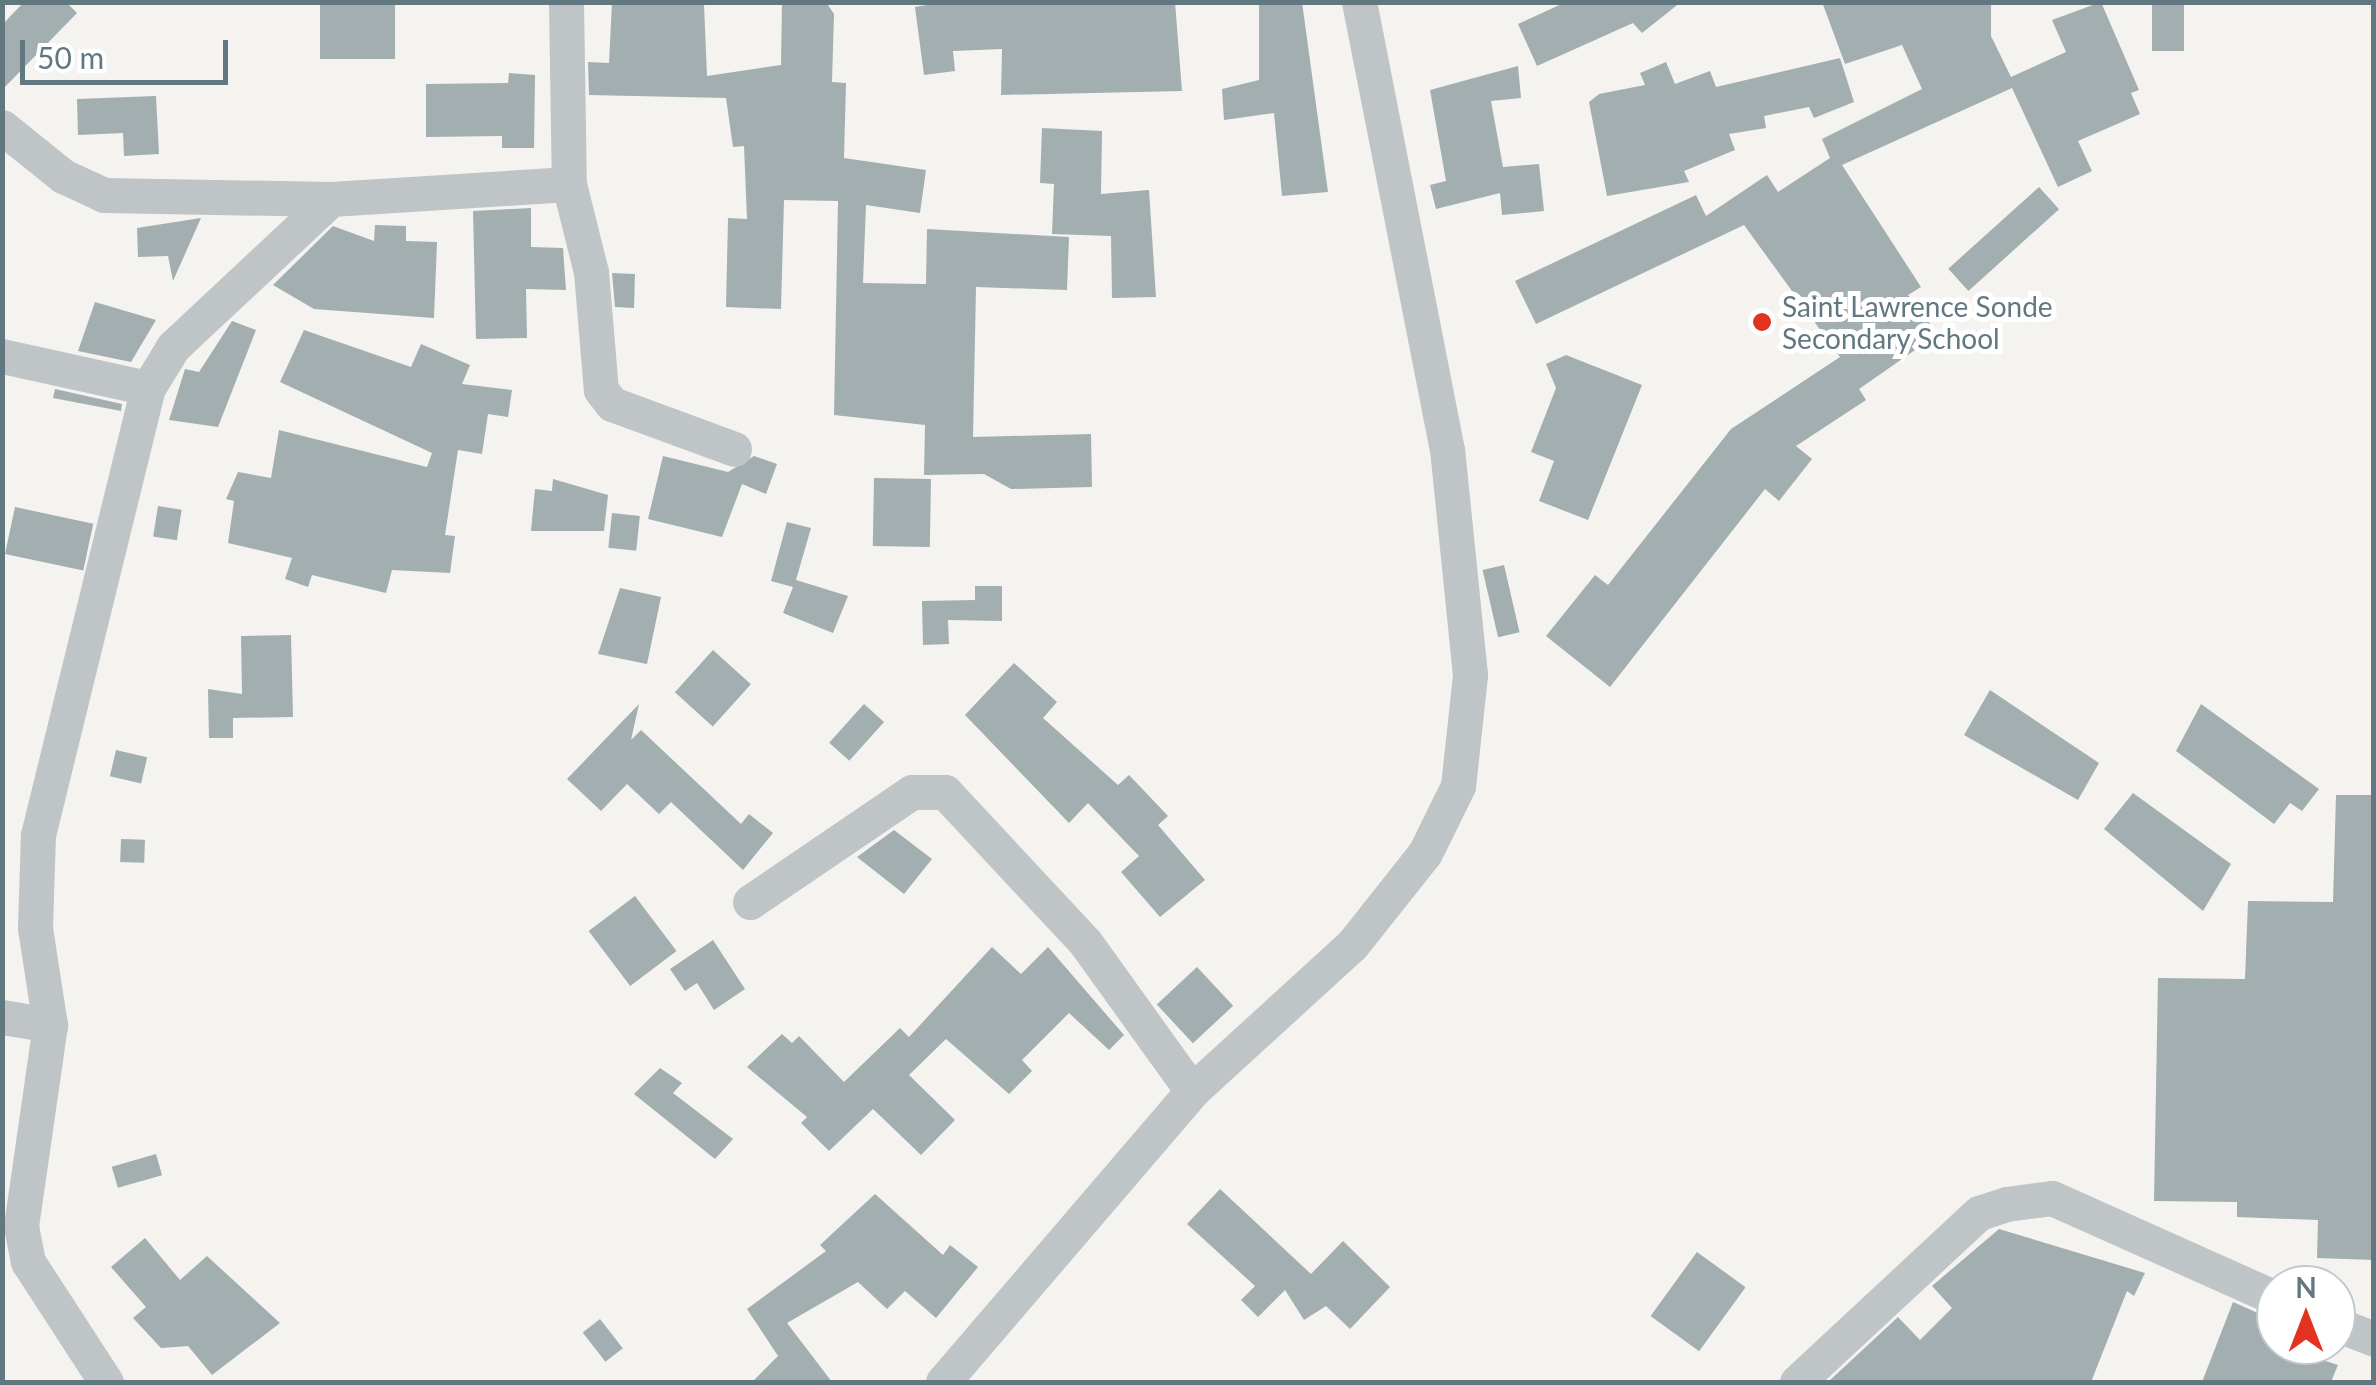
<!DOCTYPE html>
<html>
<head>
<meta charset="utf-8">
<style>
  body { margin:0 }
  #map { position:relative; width:2376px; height:1385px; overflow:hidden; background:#f4f3ef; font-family:Lato,sans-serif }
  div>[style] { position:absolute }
  .building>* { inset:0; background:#a3aeb1; transform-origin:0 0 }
  .minor>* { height:35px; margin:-17.5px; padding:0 17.5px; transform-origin:17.5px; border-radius:17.5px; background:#bfc4c6 }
  .dots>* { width:28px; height:28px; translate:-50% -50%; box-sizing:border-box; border:5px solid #fff; border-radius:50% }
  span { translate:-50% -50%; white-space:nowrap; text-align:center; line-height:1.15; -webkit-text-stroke:10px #fff; paint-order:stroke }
  .poi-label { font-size:28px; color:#627881 }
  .left { translate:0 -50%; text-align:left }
  .frame { position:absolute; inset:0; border:5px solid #627881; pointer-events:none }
  .north { position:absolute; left:2256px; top:1265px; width:100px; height:100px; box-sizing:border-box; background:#fff; border:2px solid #c0c9cd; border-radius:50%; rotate:0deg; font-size:28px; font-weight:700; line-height:40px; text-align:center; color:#627881 }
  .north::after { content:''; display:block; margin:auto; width:35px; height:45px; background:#e33220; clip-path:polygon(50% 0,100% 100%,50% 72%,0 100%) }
  .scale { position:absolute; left:20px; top:40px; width:208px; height:45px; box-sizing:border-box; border:5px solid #627881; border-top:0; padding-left:12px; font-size:30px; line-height:35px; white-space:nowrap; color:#627881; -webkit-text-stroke:8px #fff; paint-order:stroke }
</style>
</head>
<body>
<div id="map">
  <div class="building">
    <div style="clip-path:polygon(24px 2px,66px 2px,77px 13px,2px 90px,2px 25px)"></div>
    <div style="left:320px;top:2px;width:75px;height:57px"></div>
    <div style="clip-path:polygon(612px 2px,704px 4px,707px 76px,781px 65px,782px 2px,826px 2px,834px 14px,832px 82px,846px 83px,844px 158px,926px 170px,920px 213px,866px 205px,863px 283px,926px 284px,927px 229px,1069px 237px,1067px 290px,976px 287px,973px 437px,1091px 434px,1092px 487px,1011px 489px,984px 474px,924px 475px,925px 425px,834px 415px,838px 201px,784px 200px,781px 309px,726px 307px,728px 218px,747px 219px,744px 146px,733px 147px,726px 98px,589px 95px,588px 62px,609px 63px)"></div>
    <div style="clip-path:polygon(944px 2px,1175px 2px,1182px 91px,1001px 95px,1002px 49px,953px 51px,955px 71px,924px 75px,915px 7px)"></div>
    <div style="clip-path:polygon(1259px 2px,1302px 2px,1328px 192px,1282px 196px,1274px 113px,1224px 120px,1222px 89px,1259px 80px)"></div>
    <div style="clip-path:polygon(1566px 2px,1681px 2px,1642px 33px,1633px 23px,1537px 66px,1518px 24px)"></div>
    <div style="clip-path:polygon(1822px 2px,1991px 2px,1991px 36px,2011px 77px,2066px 52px,2052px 20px,2101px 2px,2139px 90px,2131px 93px,2140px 114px,2078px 141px,2092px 171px,2058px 187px,2012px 88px,1842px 165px,1921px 287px,1908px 295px,1938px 334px,1859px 389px,1866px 400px,1796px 446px,1812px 459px,1779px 501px,1765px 489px,1610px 687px,1546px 636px,1595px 575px,1608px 585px,1731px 429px,1840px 357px,1744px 225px,1536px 324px,1515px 281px,1696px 195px,1706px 216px,1767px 175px,1778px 192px,1830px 158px,1822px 139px,1922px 89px,1902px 45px,1845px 64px)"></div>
    <div style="left:2152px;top:2px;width:32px;height:49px"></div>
    <div style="clip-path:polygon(1840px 58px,1854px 102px,1814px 118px,1809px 107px,1764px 116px,1766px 128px,1729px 134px,1735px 150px,1684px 171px,1689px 182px,1607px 196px,1589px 102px,1599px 94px,1645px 85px,1640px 73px,1666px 62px,1675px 84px,1710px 71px,1716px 87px)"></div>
    <div style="clip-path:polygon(1518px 66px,1521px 98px,1491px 101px,1503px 167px,1539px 164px,1544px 211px,1502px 215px,1500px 193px,1436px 209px,1430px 185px,1446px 181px,1430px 90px)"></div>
    <div style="clip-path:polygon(509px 73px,535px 75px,534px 148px,502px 148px,502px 136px,426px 137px,426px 84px,508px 83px)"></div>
    <div style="clip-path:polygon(156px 96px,159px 154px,124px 156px,123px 133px,78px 135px,77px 99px)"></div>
    <div style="clip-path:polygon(1042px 128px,1102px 131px,1101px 194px,1149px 190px,1156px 297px,1112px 298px,1111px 236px,1052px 234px,1054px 184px,1040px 183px)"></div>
    <div style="left:2039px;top:187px;width:30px;height:122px;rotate:48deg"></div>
    <div style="clip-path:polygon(531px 208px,531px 247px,563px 248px,566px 290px,526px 289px,527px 338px,476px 339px,473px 211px)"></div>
    <div style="clip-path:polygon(201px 218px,173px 281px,168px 256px,138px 257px,137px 228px)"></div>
    <div style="clip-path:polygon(375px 225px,406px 226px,406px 241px,437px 242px,434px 318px,314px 309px,273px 285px,333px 226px,374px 241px)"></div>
    <div style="clip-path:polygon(612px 273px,635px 274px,634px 308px,615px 307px)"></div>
    <div style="clip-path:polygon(95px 302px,156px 320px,131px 362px,78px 351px)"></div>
    <div style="clip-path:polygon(232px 321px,256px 330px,218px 427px,169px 420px,185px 369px,199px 372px)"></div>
    <div style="clip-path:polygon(304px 330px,411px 367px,421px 344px,470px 365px,462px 384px,512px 390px,508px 417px,488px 414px,482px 454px,458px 450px,445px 535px,455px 536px,450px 573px,392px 570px,386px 593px,312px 575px,308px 587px,285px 579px,292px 558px,228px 543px,234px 501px,226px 499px,238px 472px,271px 478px,279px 430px,427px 467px,432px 453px,280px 382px)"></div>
    <div style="clip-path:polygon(1566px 355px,1642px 385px,1588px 520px,1539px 501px,1554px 461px,1531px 452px,1556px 388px,1546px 364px)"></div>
    <div style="clip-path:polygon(55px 389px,122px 404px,121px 411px,53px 398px)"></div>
    <div style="clip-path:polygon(663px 456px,728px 472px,754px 456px,777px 464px,766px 494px,742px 484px,722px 537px,648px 519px)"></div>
    <div style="left:874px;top:478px;width:57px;height:68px;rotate:1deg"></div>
    <div style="clip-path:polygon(553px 479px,608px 495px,604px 531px,531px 531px,535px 489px,552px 491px)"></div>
    <div style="left:158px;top:506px;width:24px;height:31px;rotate:9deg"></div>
    <div style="left:15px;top:507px;width:80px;height:48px;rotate:12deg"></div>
    <div style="left:612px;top:513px;width:28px;height:35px;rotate:6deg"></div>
    <div style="clip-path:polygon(787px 522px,811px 528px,796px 580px,848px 596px,833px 633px,783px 613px,793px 587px,771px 581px)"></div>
    <div style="left:1504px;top:565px;width:69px;height:22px;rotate:77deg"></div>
    <div style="clip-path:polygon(975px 586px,1002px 586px,1002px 621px,948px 620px,949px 644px,923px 645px,922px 601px,975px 600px)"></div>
    <div style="clip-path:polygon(620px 588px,661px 597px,647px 664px,598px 654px)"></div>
    <div style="clip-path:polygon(291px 635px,293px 717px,233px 718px,233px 738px,209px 738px,208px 689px,242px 694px,241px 636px)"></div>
    <div style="left:713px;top:650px;width:51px;height:57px;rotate:42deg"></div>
    <div style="clip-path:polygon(1014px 663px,1057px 702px,1043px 718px,1118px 785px,1129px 775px,1168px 816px,1158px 825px,1205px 880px,1160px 917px,1121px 872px,1139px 856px,1088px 803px,1069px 823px,965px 715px)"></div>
    <div style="clip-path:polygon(1990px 690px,2099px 763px,2078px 800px,1964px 735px)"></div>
    <div style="clip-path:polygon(639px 704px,631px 740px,641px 730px,741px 824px,749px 814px,773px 833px,743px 870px,671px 802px,659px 814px,627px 784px,601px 811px,567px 779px)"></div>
    <div style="left:864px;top:704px;width:27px;height:52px;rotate:42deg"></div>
    <div style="clip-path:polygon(2201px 704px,2319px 789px,2302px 811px,2290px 803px,2274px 824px,2176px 751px)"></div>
    <div style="left:116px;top:750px;width:32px;height:27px;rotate:13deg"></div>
    <div style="clip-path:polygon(2133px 793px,2231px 864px,2203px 911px,2104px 829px)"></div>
    <div style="clip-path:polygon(2336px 795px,2374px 795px,2374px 1260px,2317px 1258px,2318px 1220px,2237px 1217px,2237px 1202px,2154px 1201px,2158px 978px,2245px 979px,2248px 901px,2333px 902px)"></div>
    <div style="clip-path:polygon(894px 830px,932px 859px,904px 894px,857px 857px)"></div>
    <div style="left:121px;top:839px;width:24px;height:23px;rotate:2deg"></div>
    <div style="left:635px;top:896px;width:69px;height:58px;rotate:53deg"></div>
    <div style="clip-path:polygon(713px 940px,745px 989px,714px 1010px,697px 983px,685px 991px,670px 969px)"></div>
    <div style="clip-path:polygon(992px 947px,1021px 974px,1048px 947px,1124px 1035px,1109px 1050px,1069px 1013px,1022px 1060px,1032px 1071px,1009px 1094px,946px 1039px,909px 1075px,955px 1120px,921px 1155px,873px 1109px,829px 1151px,801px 1123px,807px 1117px,747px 1067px,782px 1034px,792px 1043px,799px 1036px,844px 1082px,900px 1028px,909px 1037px)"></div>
    <div style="left:1197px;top:967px;width:53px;height:55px;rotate:47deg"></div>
    <div style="clip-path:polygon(660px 1068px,682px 1083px,673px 1093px,733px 1139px,715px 1159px,634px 1094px)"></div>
    <div style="left:156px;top:1154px;width:22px;height:46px;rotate:74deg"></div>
    <div style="clip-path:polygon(1220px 1189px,1311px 1274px,1343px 1241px,1390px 1287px,1350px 1329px,1326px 1306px,1304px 1320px,1285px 1290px,1258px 1317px,1241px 1300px,1255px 1286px,1187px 1224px)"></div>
    <div style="clip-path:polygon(875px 1194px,943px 1255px,950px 1245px,978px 1267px,936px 1318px,905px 1291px,887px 1309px,858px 1282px,787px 1323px,832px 1382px,752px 1382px,778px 1356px,747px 1309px,826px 1251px,820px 1245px)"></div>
    <div style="clip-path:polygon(1999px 1229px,2145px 1273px,2134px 1296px,2127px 1291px,2091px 1382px,1828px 1382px,1898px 1317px,1920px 1340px,1952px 1308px,1932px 1286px)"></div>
    <div style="clip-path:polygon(145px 1238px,180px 1280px,207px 1256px,280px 1323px,212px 1375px,188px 1346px,161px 1348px,133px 1318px,146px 1307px,111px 1267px)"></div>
    <div style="left:1697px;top:1252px;width:60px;height:79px;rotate:36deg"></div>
    <div style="clip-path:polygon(2233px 1302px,2269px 1318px,2262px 1336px,2276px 1345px,2338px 1365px,2331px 1382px,2202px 1382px)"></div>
    <div style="left:600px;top:1319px;width:37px;height:22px;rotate:52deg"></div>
  </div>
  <div class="minor">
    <div style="left:566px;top:2px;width:182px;rotate:89.1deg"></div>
    <div style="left:569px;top:184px;width:91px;rotate:76deg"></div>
    <div style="left:591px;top:272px;width:118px;rotate:85.2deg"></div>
    <div style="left:601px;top:390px;width:18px;rotate:52deg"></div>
    <div style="left:612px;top:404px;width:130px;rotate:20.2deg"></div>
    <div style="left:2px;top:127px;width:78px;rotate:38.8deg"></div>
    <div style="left:63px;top:176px;width:45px;rotate:24.9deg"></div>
    <div style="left:104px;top:195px;width:227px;rotate:1deg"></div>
    <div style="left:331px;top:199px;width:238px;rotate:-3.6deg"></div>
    <div style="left:2px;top:356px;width:149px;rotate:12.4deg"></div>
    <div style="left:750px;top:902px;width:196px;rotate:-34.2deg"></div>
    <div style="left:912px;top:792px;width:33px"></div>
    <div style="left:945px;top:792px;width:205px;rotate:47deg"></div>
    <div style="left:1085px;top:942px;width:183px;rotate:54.3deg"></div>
    <div style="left:2px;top:1017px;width:49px;rotate:9.5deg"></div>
    <div style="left:2336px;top:1324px;width:41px;rotate:21.5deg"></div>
    <div style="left:106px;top:1382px;width:143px;rotate:-123deg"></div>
    <div style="left:28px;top:1262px;width:37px;rotate:-101deg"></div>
    <div style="left:21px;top:1226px;width:203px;rotate:-81.8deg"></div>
    <div style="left:50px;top:1025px;width:98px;rotate:-98.8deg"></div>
    <div style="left:35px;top:928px;width:93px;rotate:-88.2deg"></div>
    <div style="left:38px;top:835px;width:460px;rotate:-76.2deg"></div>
    <div style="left:148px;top:388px;width:48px;rotate:-58.6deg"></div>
    <div style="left:173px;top:347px;width:216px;rotate:-43.1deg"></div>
    <div style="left:943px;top:1382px;width:383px;rotate:-49.4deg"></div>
    <div style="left:1192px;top:1091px;width:217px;rotate:-42.4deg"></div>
    <div style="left:1352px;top:945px;width:117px;rotate:-51.6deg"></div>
    <div style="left:1425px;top:853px;width:75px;rotate:-63.8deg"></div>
    <div style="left:1458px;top:786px;width:112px;rotate:-83.8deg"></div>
    <div style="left:1470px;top:675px;width:226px;rotate:-95.8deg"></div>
    <div style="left:1447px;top:450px;width:457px;rotate:-101.1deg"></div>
    <div style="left:1797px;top:1382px;width:248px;rotate:-42.9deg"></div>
    <div style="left:1979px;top:1213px;width:28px;rotate:-18deg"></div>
    <div style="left:2006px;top:1204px;width:46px;rotate:-7.4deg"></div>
    <div style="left:2052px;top:1198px;width:245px;rotate:24.1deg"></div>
  </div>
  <div class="dots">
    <div style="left:1762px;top:322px;background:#e33220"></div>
  </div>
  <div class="poi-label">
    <span class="left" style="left:1782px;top:322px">Saint Lawrence Sonde<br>Secondary School</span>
  </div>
  <div class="frame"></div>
  <div class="north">N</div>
  <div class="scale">50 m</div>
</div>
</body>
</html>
